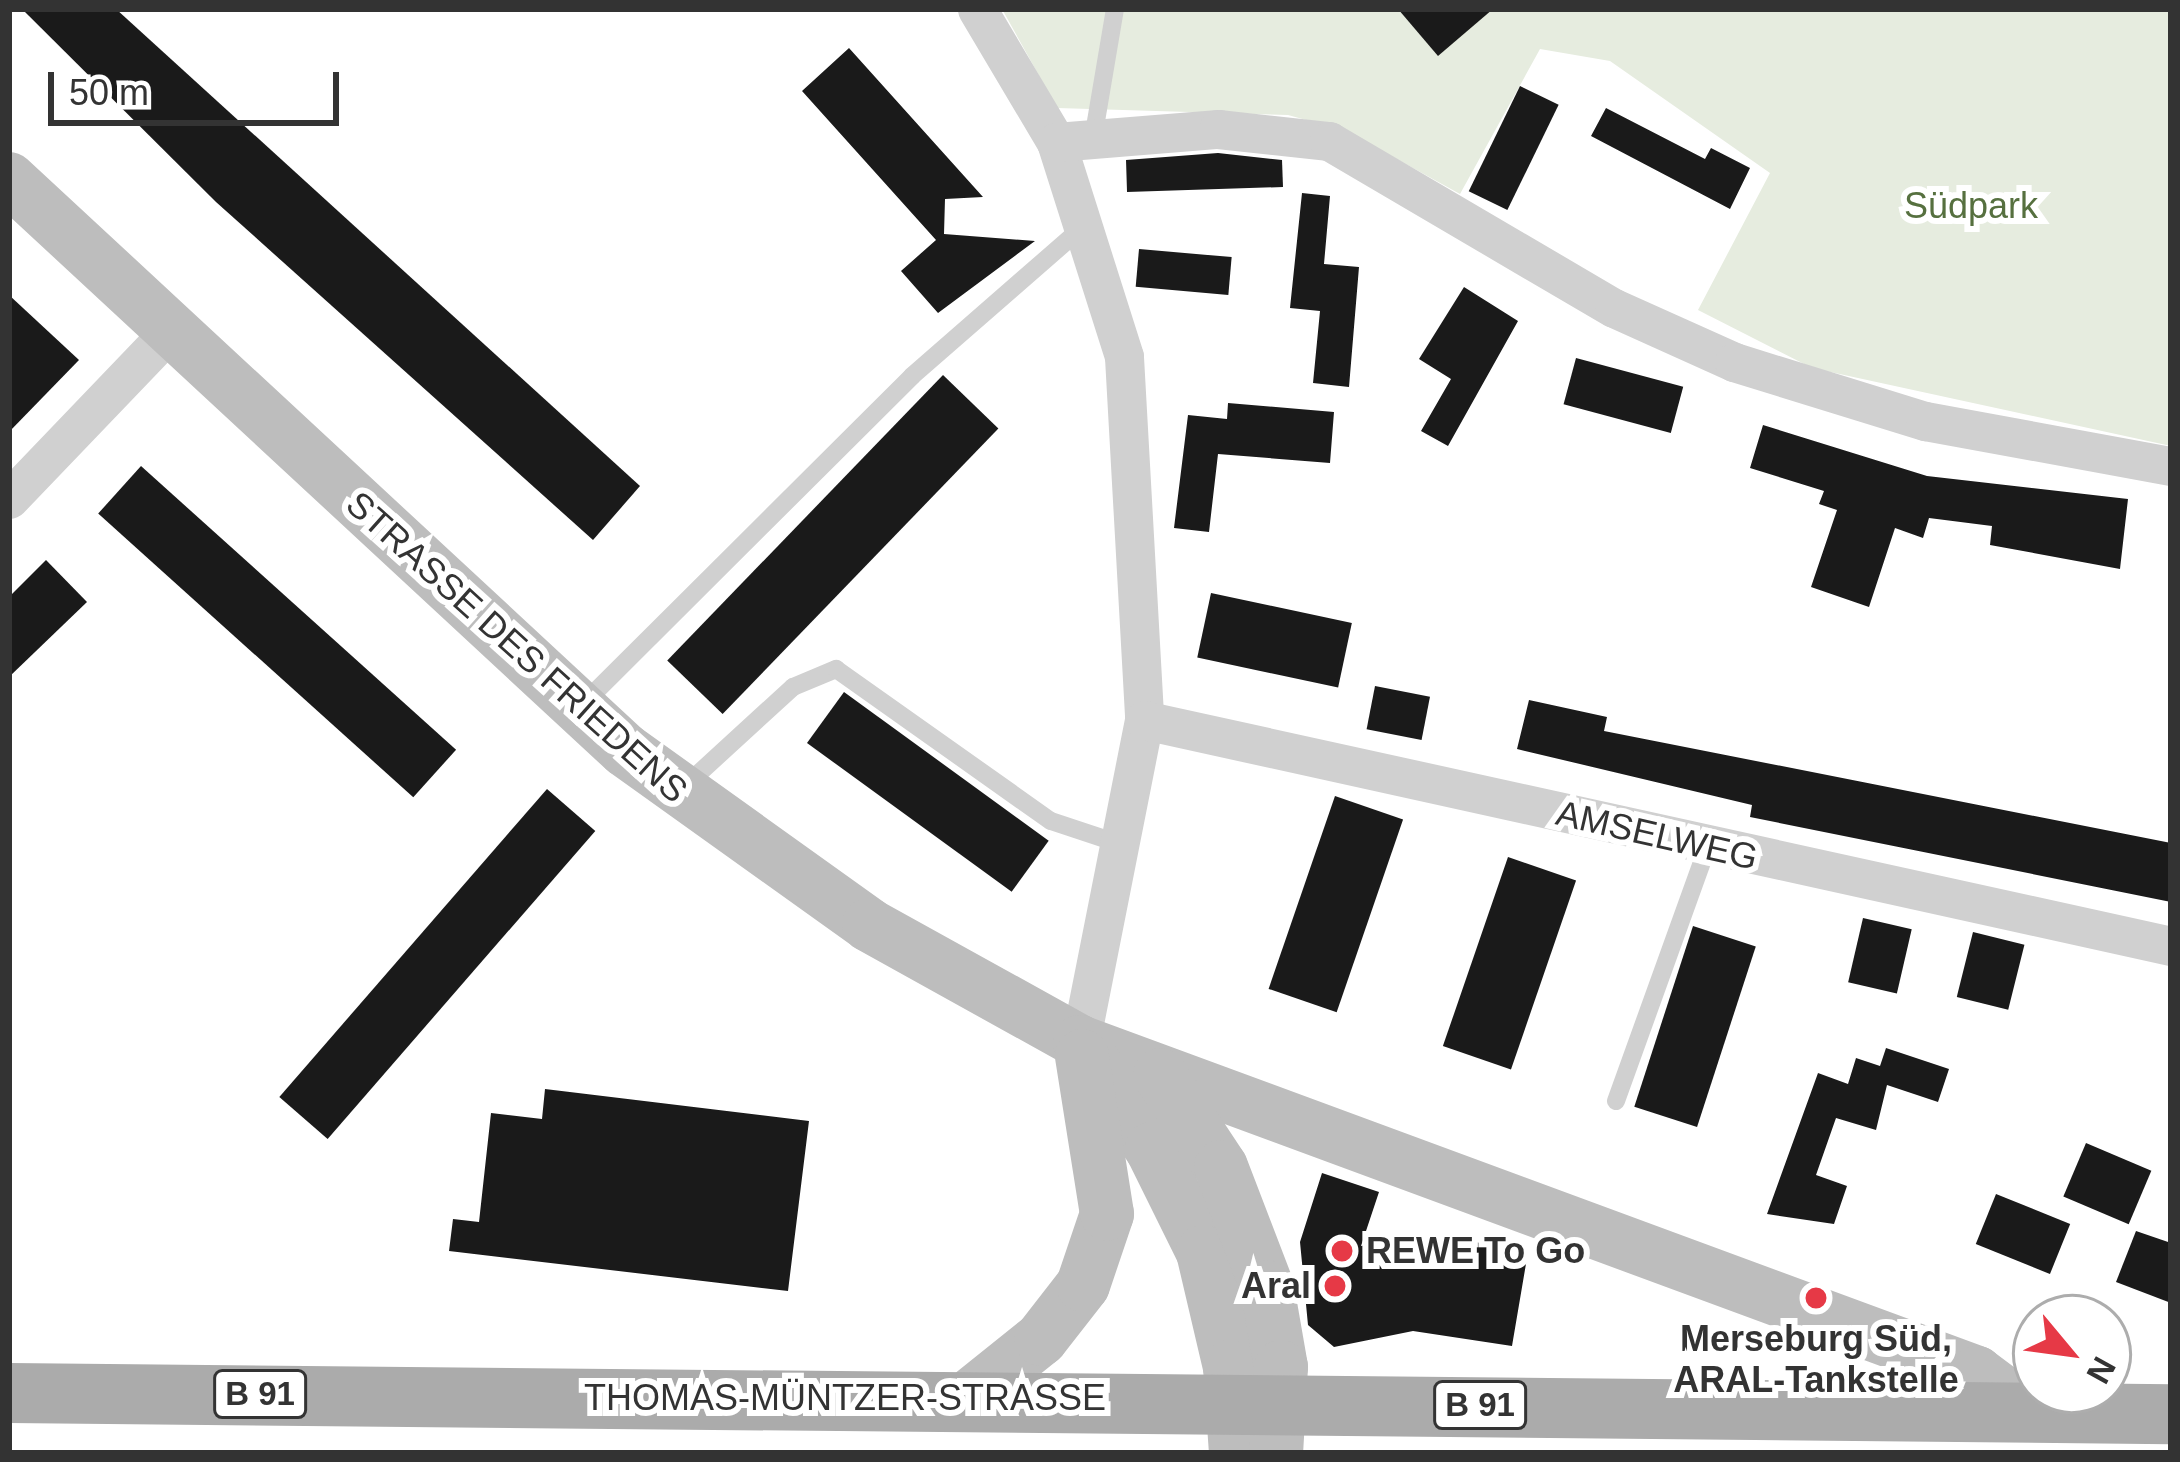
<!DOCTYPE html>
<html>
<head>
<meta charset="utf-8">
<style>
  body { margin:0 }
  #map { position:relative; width:2180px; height:1462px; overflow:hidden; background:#fff; font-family:Arial,sans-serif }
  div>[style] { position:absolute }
  .green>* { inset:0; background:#e6ecdf }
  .building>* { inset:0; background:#1a1a1a; transform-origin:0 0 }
  .lane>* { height:18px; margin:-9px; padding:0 9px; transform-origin:9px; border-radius:9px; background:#d0d0d0 }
  .street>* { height:39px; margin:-19.5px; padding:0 19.5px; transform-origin:19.5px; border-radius:19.5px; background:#d0d0d0 }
  .secondary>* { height:54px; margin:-27px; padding:0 27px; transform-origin:27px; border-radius:27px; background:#bdbdbd }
  .primary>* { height:60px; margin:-30px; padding:0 30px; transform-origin:30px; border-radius:30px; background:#ababab }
  .dots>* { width:33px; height:33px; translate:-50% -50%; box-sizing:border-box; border:6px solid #fff; border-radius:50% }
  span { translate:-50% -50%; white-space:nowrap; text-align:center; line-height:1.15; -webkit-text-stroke:12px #fff; paint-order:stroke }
  .shield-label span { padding:3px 9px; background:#fff; border:3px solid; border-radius:9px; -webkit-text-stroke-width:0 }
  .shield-label { font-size:33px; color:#333; font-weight:700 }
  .park-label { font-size:36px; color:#56703f }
  .street-label { font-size:36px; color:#333 }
  .poi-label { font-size:36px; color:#333; font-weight:700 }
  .left { translate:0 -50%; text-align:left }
  .right { translate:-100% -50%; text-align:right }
  .frame { position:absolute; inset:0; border:12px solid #333; pointer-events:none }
  .north { position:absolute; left:2012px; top:1294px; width:120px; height:120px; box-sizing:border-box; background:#fff; border:3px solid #adadad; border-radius:50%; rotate:119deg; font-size:33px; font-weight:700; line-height:48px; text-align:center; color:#333 }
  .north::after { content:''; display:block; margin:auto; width:42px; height:54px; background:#e63946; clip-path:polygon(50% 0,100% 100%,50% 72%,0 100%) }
  .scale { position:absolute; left:48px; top:72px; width:291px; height:54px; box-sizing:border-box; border:6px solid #333; border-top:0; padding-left:15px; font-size:36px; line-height:42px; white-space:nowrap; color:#333; -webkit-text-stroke:9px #fff; paint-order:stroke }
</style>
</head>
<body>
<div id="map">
  <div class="green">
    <div style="clip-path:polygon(1002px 9px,2171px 9px,2171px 446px,1812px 368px,1698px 310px,1770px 173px,1610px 61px,1540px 49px,1460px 194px,1346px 131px,1288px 115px,1057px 108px)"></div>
  </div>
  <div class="building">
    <div style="clip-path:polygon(22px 9px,116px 9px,640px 486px,593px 540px,216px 202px)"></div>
    <div style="clip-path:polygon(1398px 9px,1493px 9px,1438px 56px)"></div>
    <div style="clip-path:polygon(849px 48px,983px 197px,945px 199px,944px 234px,1035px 241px,938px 313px,901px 271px,936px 240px,802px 91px)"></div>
    <div style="left:1520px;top:86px;width:43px;height:117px;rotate:26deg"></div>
    <div style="clip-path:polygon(1606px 108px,1705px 159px,1711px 148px,1750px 168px,1730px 209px,1591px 136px)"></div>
    <div style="clip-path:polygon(1218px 153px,1282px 160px,1283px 187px,1127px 192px,1126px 160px)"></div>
    <div style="clip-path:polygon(1302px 193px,1330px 196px,1324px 264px,1359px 267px,1349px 387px,1313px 383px,1320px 311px,1290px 308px)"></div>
    <div style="left:1139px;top:249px;width:93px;height:38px;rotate:5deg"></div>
    <div style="clip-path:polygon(1464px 287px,1518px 321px,1448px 446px,1421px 431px,1451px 379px,1419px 359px)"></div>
    <div style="clip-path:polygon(9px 295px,79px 360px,9px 432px)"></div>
    <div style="left:1576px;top:358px;width:111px;height:48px;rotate:15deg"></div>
    <div style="left:943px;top:375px;width:77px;height:397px;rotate:44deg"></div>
    <div style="clip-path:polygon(1228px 403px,1334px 412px,1330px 463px,1218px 454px,1209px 532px,1174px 528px,1188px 415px,1227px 419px)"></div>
    <div style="clip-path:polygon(1763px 425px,1927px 476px,2128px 499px,2120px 569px,1990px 545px,1992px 526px,1929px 518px,1923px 538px,1895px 528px,1869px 607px,1811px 587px,1837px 510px,1819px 504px,1824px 491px,1750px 468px)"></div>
    <div style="left:141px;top:466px;width:424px;height:64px;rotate:42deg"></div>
    <div style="clip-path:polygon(46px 560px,87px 602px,9px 677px,9px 597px)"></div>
    <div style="left:1211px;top:593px;width:144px;height:66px;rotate:12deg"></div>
    <div style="left:1375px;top:686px;width:56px;height:44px;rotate:11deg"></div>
    <div style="left:844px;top:692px;width:253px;height:63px;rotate:36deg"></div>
    <div style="clip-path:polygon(1529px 700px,1607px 717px,1604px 731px,2171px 843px,2171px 902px,1750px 817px,1752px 805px,1517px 749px)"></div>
    <div style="left:547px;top:789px;width:64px;height:408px;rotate:41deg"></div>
    <div style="left:1335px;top:796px;width:72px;height:204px;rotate:19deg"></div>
    <div style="left:1508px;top:857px;width:72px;height:200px;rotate:19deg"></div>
    <div style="left:1863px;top:918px;width:50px;height:66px;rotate:13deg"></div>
    <div style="left:1693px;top:926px;width:66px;height:190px;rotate:18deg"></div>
    <div style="left:1973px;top:932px;width:53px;height:67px;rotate:14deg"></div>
    <div style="clip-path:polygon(1886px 1048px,1949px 1069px,1938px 1102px,1887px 1085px,1876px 1130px,1836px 1118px,1816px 1175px,1847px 1186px,1834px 1224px,1767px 1214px,1818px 1073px,1848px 1084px,1856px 1058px,1880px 1066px)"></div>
    <div style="clip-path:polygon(545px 1089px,809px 1121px,788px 1291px,449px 1251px,453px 1219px,479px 1222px,491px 1113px,542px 1119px)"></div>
    <div style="left:2086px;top:1143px;width:71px;height:58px;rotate:23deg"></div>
    <div style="clip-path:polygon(1322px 1173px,1379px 1192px,1361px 1246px,1427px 1233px,1528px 1252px,1512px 1346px,1413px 1331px,1334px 1347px,1308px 1325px,1300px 1242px)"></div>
    <div style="left:1996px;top:1194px;width:80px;height:54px;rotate:22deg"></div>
    <div style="clip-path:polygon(2136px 1231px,2171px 1243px,2171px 1303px,2116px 1282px)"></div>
  </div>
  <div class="lane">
    <div style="left:1094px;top:133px;width:126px;rotate:-80.4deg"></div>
    <div style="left:583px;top:704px;width:465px;rotate:-44.9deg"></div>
    <div style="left:912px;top:376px;width:227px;rotate:-41.1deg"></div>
    <div style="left:686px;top:785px;width:145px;rotate:-42.5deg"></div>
    <div style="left:793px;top:687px;width:47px;rotate:-22.7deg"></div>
    <div style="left:836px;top:669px;width:263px;rotate:35.3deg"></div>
    <div style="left:1051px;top:821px;width:73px;rotate:18.4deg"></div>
    <div style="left:1616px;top:1101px;width:271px;rotate:-70.2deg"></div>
  </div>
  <div class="street">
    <div style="left:977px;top:9px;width:155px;rotate:59.3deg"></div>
    <div style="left:1056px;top:142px;width:225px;rotate:72.4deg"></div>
    <div style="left:1124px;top:357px;width:364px;rotate:86.8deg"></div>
    <div style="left:1144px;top:720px;width:328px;rotate:101.2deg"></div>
    <div style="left:1056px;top:142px;width:163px;rotate:-4.6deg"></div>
    <div style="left:1218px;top:129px;width:112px;rotate:6.2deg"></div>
    <div style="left:1329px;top:141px;width:330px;rotate:30.4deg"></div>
    <div style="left:1614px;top:308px;width:132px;rotate:24.2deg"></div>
    <div style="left:1734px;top:362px;width:200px;rotate:17.2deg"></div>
    <div style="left:1925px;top:421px;width:250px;rotate:10.4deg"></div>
    <div style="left:9px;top:499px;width:233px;rotate:-46.2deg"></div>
    <div style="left:1144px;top:720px;width:1052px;rotate:12.41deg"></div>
  </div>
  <div class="secondary">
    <div style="left:9px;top:179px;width:840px;rotate:42.83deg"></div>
    <div style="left:625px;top:750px;width:300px;rotate:35.6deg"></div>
    <div style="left:869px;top:925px;width:241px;rotate:29deg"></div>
    <div style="left:1080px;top:1042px;width:956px;rotate:20.25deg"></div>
    <div style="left:1977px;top:1373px;width:65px;rotate:36.9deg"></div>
    <div style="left:1080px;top:1042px;width:129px;rotate:56.1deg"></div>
    <div style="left:1152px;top:1149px;width:115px;rotate:63.7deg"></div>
    <div style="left:1203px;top:1252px;width:118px;rotate:76.8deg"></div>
    <div style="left:1230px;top:1367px;width:86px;rotate:86deg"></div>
    <div style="left:1160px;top:1075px;width:110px;rotate:56.5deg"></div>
    <div style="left:1221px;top:1167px;width:129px;rotate:69deg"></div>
    <div style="left:1267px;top:1287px;width:81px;rotate:80.1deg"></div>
    <div style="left:1281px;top:1367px;width:86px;rotate:93.3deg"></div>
    <div style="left:966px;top:1399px;width:96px;rotate:-38.7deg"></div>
    <div style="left:1041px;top:1339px;width:68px;rotate:-52.1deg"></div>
    <div style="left:1083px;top:1285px;width:75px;rotate:-71.3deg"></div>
    <div style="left:1107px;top:1214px;width:160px;rotate:-99deg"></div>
  </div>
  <div class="primary">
    <div style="left:9px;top:1393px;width:2162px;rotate:0.56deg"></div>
  </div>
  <div class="dots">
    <div style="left:1342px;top:1251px;background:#e63946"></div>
    <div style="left:1335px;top:1286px;background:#e63946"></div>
    <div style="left:1816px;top:1298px;background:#e63946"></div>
  </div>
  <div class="shield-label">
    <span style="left:260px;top:1394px">B 91</span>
    <span style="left:1480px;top:1405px">B 91</span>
  </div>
  <div class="park-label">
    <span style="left:1971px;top:206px">Südpark</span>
  </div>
  <div class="street-label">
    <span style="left:517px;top:647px;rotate:42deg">STRASSE DES FRIEDENS</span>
    <span style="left:1657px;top:835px;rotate:13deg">AMSELWEG</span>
    <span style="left:845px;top:1398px">THOMAS-MÜNTZER-STRASSE</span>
  </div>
  <div class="poi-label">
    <span class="left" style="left:1366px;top:1251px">REWE To Go</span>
    <span class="right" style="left:1311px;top:1286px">Aral</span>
    <span style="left:1816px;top:1359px">Merseburg Süd,<br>ARAL-Tankstelle</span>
  </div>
  <div class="frame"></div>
  <div class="north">N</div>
  <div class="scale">50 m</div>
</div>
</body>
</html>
